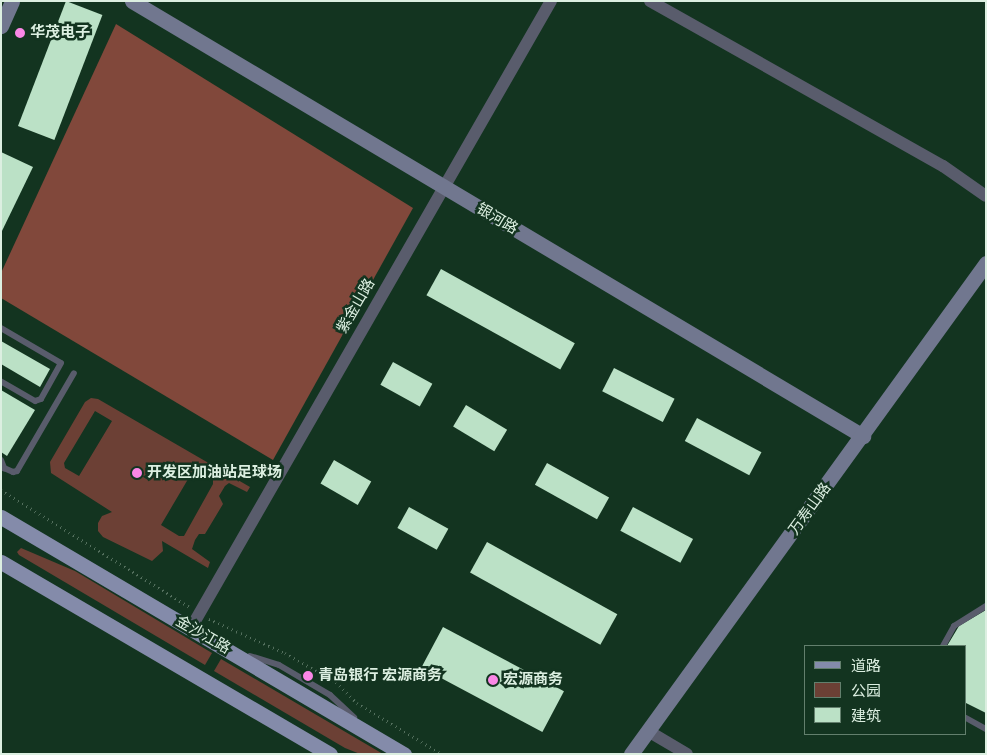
<!DOCTYPE html>
<html>
<head>
<meta charset="utf-8">
<style>
  body { margin:0 }
  #map { position:relative; width:987px; height:755px; overflow:hidden; background:#133420; font-family:"Varela Round","Noto Sans SC",sans-serif }
  div>[style] { position:absolute }
  .green>* { inset:0; background:#6c4035 }
  .forest>* { inset:0; background:#81483b }
  .building>* { inset:0; background:#bbe1c6; transform-origin:0 0 }
  .path>* { height:2.5px; margin-top:-1.25px; transform-origin:0; background:repeating-linear-gradient(90deg,#536f5d 0 1px,transparent 0 5px) }
  .lane>* { height:6px; margin:-3px; padding:0 3px; transform-origin:3px; border-radius:3px; background:#595c6c }
  .street>* { height:12px; margin:-6px; padding:0 6px; transform-origin:6px; border-radius:6px; background:#595c6c }
  .secondary>* { height:15px; margin:-7.5px; padding:0 7.5px; transform-origin:7.5px; border-radius:7.5px; background:#71778f }
  .primary>* { height:15px; margin:-7.5px; padding:0 7.5px; transform-origin:7.5px; border-radius:7.5px; background:#848baa }
  .dots>* { width:14px; height:14px; translate:-50% -50%; box-sizing:border-box; border:2px solid #133420; border-radius:50% }
  span { translate:-50% -50%; white-space:nowrap; text-align:center; line-height:1.15; -webkit-text-stroke:5px #133420; paint-order:stroke }
  .poi-label { font-size:15px; color:#dcefe1; font-weight:700 }
  .left { translate:0 -50%; text-align:left }
  .street-label { font-size:15px; color:#dcefe1 }
  .frame { position:absolute; inset:0; border:2px solid #dcefe1; pointer-events:none }
  .legend { position:absolute; left:804px; top:645px; width:162px; height:90px; box-sizing:border-box; background:#133420; border:1px solid #637f6d; margin:0; padding:6px 9px; list-style:none; font-size:15px; color:#dcefe1 }
  .legend li { display:flex; align-items:center; gap:10px; height:25px }
  .legend b { width:25px; border:1px solid #637f6d }
</style>
</head>
<body>
<div id="map">
  <div class="green">
    <div style="clip-path:polygon(evenodd,91px 398px,98px 399px,250px 487px,247px 492px,229px 483px,225px 486px,219px 496px,223px 504px,205px 534px,199px 534px,195px 540px,192px 549px,210px 562px,208px 568px,162px 541px,163px 551px,152px 561px,103px 537px,98px 531px,98px 523px,102px 516px,112px 512px,51px 473px,50px 462px,85px 402px,91px 398px,95px 411px,112px 421px,79px 476px,65px 468px,64px 463px,95px 411px,91px 398px,194px 469px,213px 480px,213px 484px,184px 536px,179px 536px,161px 525px,194px 469px)"></div>
    <div style="clip-path:polygon(21px 548px,75px 571px,212px 653px,205px 665px,19px 555px,17px 552px)"></div>
    <div style="clip-path:polygon(221px 659px,383px 754px,360px 754px,345px 748px,214px 671px)"></div>
  </div>
  <div class="forest">
    <div style="clip-path:polygon(116px 24px,413px 208px,273px 460px,1px 298px,1px 273px)"></div>
  </div>
  <div class="building">
    <div style="left:66px;top:1px;width:39px;height:134px;rotate:21deg"></div>
    <div style="clip-path:polygon(1px 152px,33px 167px,1px 233px)"></div>
    <div style="left:441px;top:269px;width:153px;height:30px;rotate:29deg"></div>
    <div style="clip-path:polygon(1px 341px,50px 369px,40px 387px,1px 364px)"></div>
    <div style="left:393px;top:362px;width:45px;height:26px;rotate:29deg"></div>
    <div style="left:614px;top:368px;width:68px;height:26px;rotate:27deg"></div>
    <div style="clip-path:polygon(1px 390px,35px 410px,7px 456px,1px 452px)"></div>
    <div style="left:466px;top:405px;width:48px;height:25px;rotate:31deg"></div>
    <div style="left:697px;top:418px;width:73px;height:26px;rotate:28deg"></div>
    <div style="left:334px;top:460px;width:43px;height:27px;rotate:30deg"></div>
    <div style="left:547px;top:463px;width:71px;height:25px;rotate:29deg"></div>
    <div style="left:409px;top:507px;width:45px;height:24px;rotate:29deg"></div>
    <div style="left:633px;top:507px;width:68px;height:27px;rotate:28deg"></div>
    <div style="left:487px;top:542px;width:149px;height:35px;rotate:29deg"></div>
    <div style="clip-path:polygon(986px 610px,986px 713px,966px 703px,966px 646px,947px 646px,959px 626px)"></div>
    <div style="left:443px;top:627px;width:137px;height:46px;rotate:28deg"></div>
  </div>
  <div class="path">
    <div style="left:1px;top:490px;width:222px;rotate:31.8deg"></div>
    <div style="left:209px;top:619px;width:83px;rotate:24.1deg"></div>
    <div style="left:285px;top:653px;width:59px;rotate:29.6deg"></div>
    <div style="left:336px;top:682px;width:30px;rotate:45deg"></div>
    <div style="left:357px;top:703px;width:99px;rotate:31deg"></div>
  </div>
  <div class="lane">
    <div style="left:1px;top:328px;width:69px;rotate:30.3deg"></div>
    <div style="left:61px;top:363px;width:41px;rotate:119.1deg"></div>
    <div style="left:41px;top:399px;width:6px;rotate:162deg"></div>
    <div style="left:35px;top:401px;width:39px;rotate:-150deg"></div>
    <div style="left:1px;top:460px;width:9px;rotate:69deg"></div>
    <div style="left:4px;top:468px;width:10px;rotate:24deg"></div>
    <div style="left:13px;top:472px;width:4px;rotate:-14deg"></div>
    <div style="left:17px;top:471px;width:113px;rotate:-59.8deg"></div>
    <div style="left:943px;top:646px;width:23px;rotate:-61deg"></div>
    <div style="left:954px;top:626px;width:38px;rotate:-32deg"></div>
    <div style="left:250px;top:656px;width:30px;rotate:17deg"></div>
    <div style="left:279px;top:665px;width:59px;rotate:30.5deg"></div>
    <div style="left:330px;top:695px;width:33px;rotate:43deg"></div>
    <div style="left:966px;top:718px;width:23px;rotate:29deg"></div>
  </div>
  <div class="street">
    <div style="left:650px;top:1px;width:336px;rotate:29.4deg"></div>
    <div style="left:943px;top:166px;width:52px;rotate:34.9deg"></div>
    <div style="left:191px;top:628px;width:723px;rotate:-60.14deg"></div>
    <div style="left:648px;top:731px;width:45px;rotate:30.5deg"></div>
  </div>
  <div class="secondary">
    <div style="left:132px;top:1px;width:851px;rotate:30.76deg"></div>
    <div style="left:1px;top:26px;width:27px;rotate:-66deg"></div>
    <div style="left:631px;top:754px;width:606px;rotate:-54.13deg"></div>
  </div>
  <div class="primary">
    <div style="left:1px;top:517px;width:468px;rotate:30.5deg"></div>
    <div style="left:1px;top:562px;width:381px;rotate:30.3deg"></div>
  </div>
  <div class="dots">
    <div style="left:20px;top:33px;background:#fa87e6"></div>
    <div style="left:137px;top:473px;background:#fa87e6"></div>
    <div style="left:308px;top:676px;background:#fa87e6"></div>
    <div style="left:493px;top:680px;background:#fa87e6"></div>
  </div>
  <div class="poi-label">
    <span class="left" style="left:30px;top:33px">华茂电子</span>
    <span class="left" style="left:147px;top:473px">开发区加油站足球场</span>
    <span class="left" style="left:318px;top:676px">青岛银行 宏源商务</span>
    <span class="left" style="left:503px;top:680px">宏源商务</span>
  </div>
  <div class="street-label">
    <span style="left:497px;top:219px;rotate:31deg">银河路</span>
    <span style="left:356px;top:306px;rotate:-60deg">紫金山路</span>
    <span style="left:810px;top:509px;rotate:-54deg">万寿山路</span>
    <span style="left:203px;top:635px;rotate:30deg">金沙江路</span>
  </div>
  <div class="frame"></div>
  <ul class="legend">
  <li><b style="height:6px;background:#848baa"></b>道路</li>
  <li><b style="height:14px;background:#6c4035"></b>公园</li>
  <li><b style="height:14px;background:#bbe1c6"></b>建筑</li>
  </ul>
</div>
</body>
</html>
